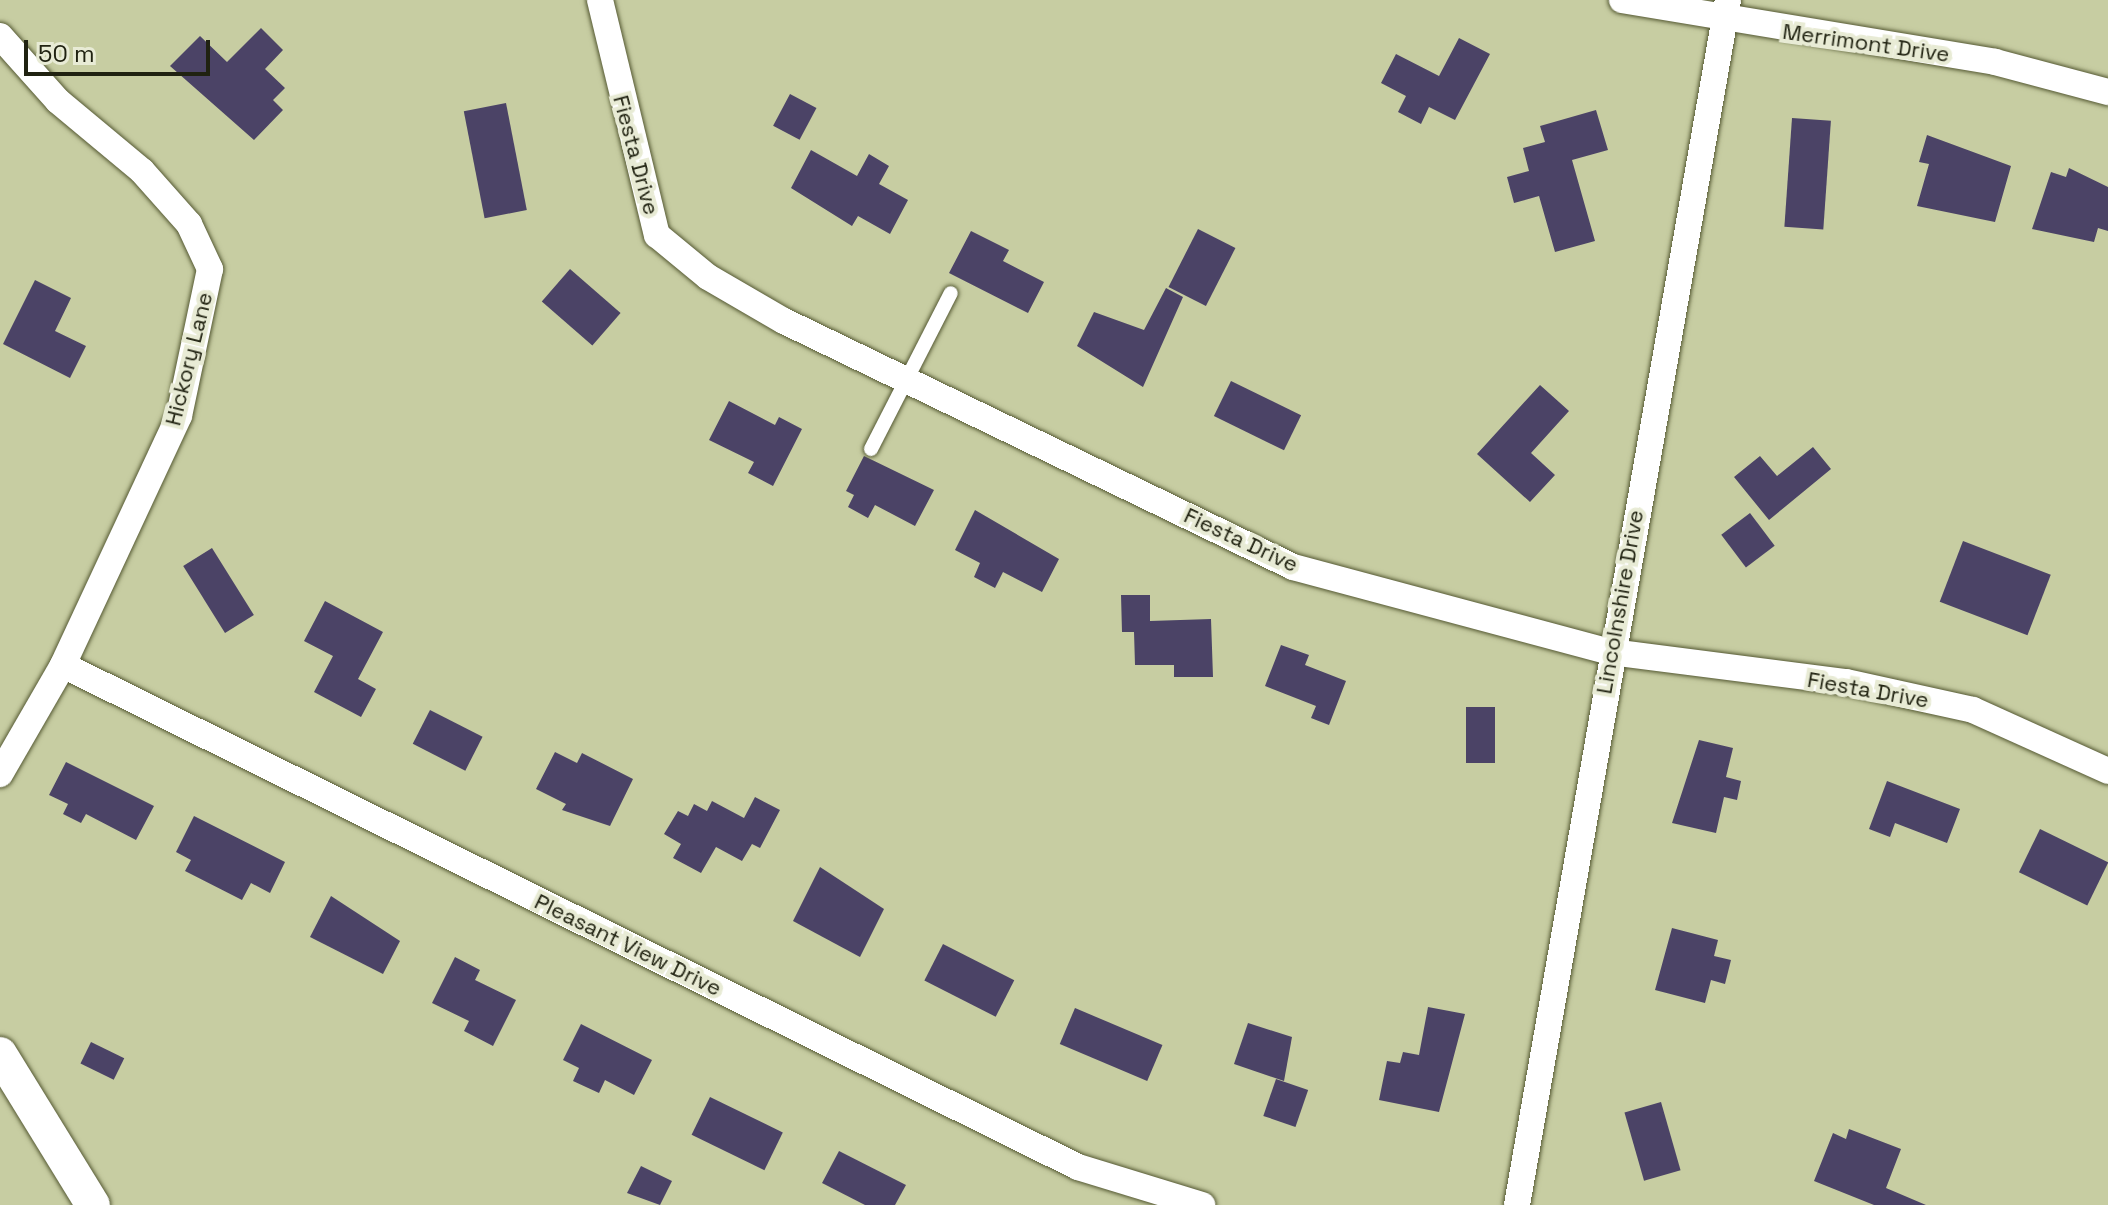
<!DOCTYPE html>
<html>
<head>
<meta charset="utf-8">
<style>
  body { margin:0 }
  #map { position:relative; width:2108px; height:1205px; overflow:hidden; background:#c7cda2; font-family:"Space Grotesk",sans-serif }
  div>[style] { position:absolute }
  .building>* { inset:0; background:#4b4366; transform-origin:0 0 }
  .roads { filter:drop-shadow(0 0 2px #555933) drop-shadow(0 0 2px #555933) }
  .service>* { height:14px; margin:-7px; padding:0 7px; transform-origin:7px; border-radius:7px; background:#fff }
  .minor>* { height:26px; margin:-13px; padding:0 13px; transform-origin:13px; border-radius:13px; background:#fff }
  .tertiary>* { height:34px; margin:-17px; padding:0 17px; transform-origin:17px; border-radius:17px; background:#fff }
  span { translate:-50% -50%; white-space:nowrap; text-align:center; line-height:1.15; -webkit-text-stroke:8px #e8ebd5; paint-order:stroke }
  .street-label { font-size:22px; color:#202211 }
  .scale { position:absolute; left:24px; top:40px; width:186px; height:36px; box-sizing:border-box; border:4px solid #202211; border-top:0; padding-left:10px; font-size:24px; line-height:28px; white-space:nowrap; color:#202211; -webkit-text-stroke:6px #e8ebd5; paint-order:stroke }
</style>
</head>
<body>
<div id="map">
  <div class="building">
    <div style="clip-path:polygon(261px 28px,283px 50px,265px 69px,285px 88px,273px 100px,283px 110px,254px 140px,170px 66px,200px 36px,227px 62px)"></div>
    <div style="clip-path:polygon(1459px 38px,1490px 54px,1455px 120px,1429px 107px,1421px 124px,1398px 112px,1406px 96px,1381px 83px,1396px 54px,1439px 76px)"></div>
    <div style="left:790px;top:94px;width:30px;height:36px;rotate:28deg"></div>
    <div style="left:506px;top:103px;width:109px;height:43px;rotate:79deg"></div>
    <div style="clip-path:polygon(1596px 110px,1608px 150px,1572px 160px,1595px 241px,1555px 252px,1539px 196px,1514px 203px,1507px 177px,1529px 171px,1523px 148px,1545px 142px,1540px 126px)"></div>
    <div style="left:1792px;top:118px;width:39px;height:109px;rotate:4deg"></div>
    <div style="clip-path:polygon(1927px 135px,2011px 166px,1995px 222px,1917px 206px,1929px 164px,1919px 162px)"></div>
    <div style="clip-path:polygon(811px 150px,857px 176px,869px 154px,889px 166px,879px 184px,908px 200px,890px 234px,858px 216px,852px 226px,791px 188px)"></div>
    <div style="clip-path:polygon(2069px 168px,2108px 187px,2108px 231px,2098px 228px,2094px 242px,2032px 229px,2051px 172px,2066px 177px)"></div>
    <div style="left:1198px;top:229px;width:42px;height:65px;rotate:27deg"></div>
    <div style="clip-path:polygon(971px 231px,1009px 250px,1003px 261px,1044px 282px,1028px 313px,949px 273px)"></div>
    <div style="left:570px;top:269px;width:67px;height:43px;rotate:41deg"></div>
    <div style="clip-path:polygon(35px 280px,71px 298px,55px 331px,86px 346px,70px 378px,3px 344px)"></div>
    <div style="clip-path:polygon(1166px 288px,1183px 297px,1143px 387px,1077px 346px,1094px 312px,1144px 330px)"></div>
    <div style="left:1231px;top:381px;width:78px;height:39px;rotate:26deg"></div>
    <div style="clip-path:polygon(1540px 385px,1569px 411px,1531px 453px,1555px 475px,1530px 502px,1477px 454px)"></div>
    <div style="clip-path:polygon(729px 401px,775px 425px,779px 417px,802px 429px,773px 486px,748px 473px,754px 462px,709px 440px)"></div>
    <div style="clip-path:polygon(1813px 447px,1831px 469px,1769px 520px,1734px 477px,1760px 456px,1777px 476px)"></div>
    <div style="clip-path:polygon(864px 456px,934px 490px,915px 526px,875px 505px,868px 518px,848px 507px,854px 495px,846px 491px)"></div>
    <div style="clip-path:polygon(975px 510px,1059px 559px,1042px 592px,1003px 572px,995px 588px,974px 577px,980px 563px,955px 550px)"></div>
    <div style="left:1750px;top:513px;width:41px;height:36px;rotate:53deg"></div>
    <div style="left:1963px;top:541px;width:94px;height:65px;rotate:21deg"></div>
    <div style="left:212px;top:548px;width:79px;height:34px;rotate:58deg"></div>
    <div style="clip-path:polygon(1121px 595px,1150px 595px,1150px 621px,1211px 619px,1213px 677px,1174px 677px,1174px 665px,1135px 665px,1134px 632px,1122px 632px)"></div>
    <div style="clip-path:polygon(325px 601px,383px 632px,358px 679px,376px 689px,361px 717px,314px 692px,333px 656px,304px 641px)"></div>
    <div style="clip-path:polygon(1281px 645px,1309px 655px,1305px 665px,1346px 681px,1329px 725px,1311px 718px,1316px 706px,1265px 686px)"></div>
    <div style="left:1466px;top:707px;width:29px;height:56px"></div>
    <div style="left:430px;top:710px;width:59px;height:38px;rotate:27deg"></div>
    <div style="clip-path:polygon(1699px 740px,1733px 748px,1726px 777px,1741px 781px,1737px 800px,1724px 797px,1716px 833px,1672px 823px)"></div>
    <div style="clip-path:polygon(555px 752px,577px 763px,582px 753px,633px 779px,610px 826px,562px 810px,566px 804px,536px 789px)"></div>
    <div style="clip-path:polygon(66px 762px,154px 806px,136px 840px,86px 814px,81px 823px,63px 814px,68px 804px,49px 795px)"></div>
    <div style="clip-path:polygon(1887px 781px,1960px 809px,1947px 843px,1895px 823px,1890px 837px,1869px 829px)"></div>
    <div style="clip-path:polygon(755px 797px,780px 810px,760px 848px,752px 844px,742px 861px,716px 847px,701px 873px,673px 858px,681px 844px,664px 834px,678px 811px,688px 816px,694px 804px,707px 811px,712px 801px,744px 818px)"></div>
    <div style="clip-path:polygon(194px 816px,285px 862px,270px 893px,251px 883px,242px 900px,185px 871px,191px 860px,176px 852px)"></div>
    <div style="left:2040px;top:829px;width:76px;height:48px;rotate:26deg"></div>
    <div style="clip-path:polygon(820px 867px,884px 909px,860px 957px,793px 921px)"></div>
    <div style="clip-path:polygon(331px 896px,400px 941px,383px 974px,310px 937px)"></div>
    <div style="clip-path:polygon(1672px 928px,1718px 940px,1714px 956px,1731px 960px,1725px 984px,1711px 980px,1705px 1003px,1655px 990px)"></div>
    <div style="left:943px;top:944px;width:80px;height:41px;rotate:27deg"></div>
    <div style="clip-path:polygon(455px 957px,480px 970px,475px 980px,516px 1000px,493px 1046px,464px 1031px,469px 1021px,432px 1003px)"></div>
    <div style="clip-path:polygon(1428px 1007px,1465px 1014px,1439px 1112px,1379px 1100px,1387px 1061px,1400px 1063px,1403px 1052px,1419px 1055px)"></div>
    <div style="left:1075px;top:1008px;width:95px;height:39px;rotate:23deg"></div>
    <div style="clip-path:polygon(1248px 1023px,1292px 1037px,1284px 1081px,1234px 1064px)"></div>
    <div style="clip-path:polygon(581px 1024px,652px 1060px,634px 1095px,605px 1080px,599px 1093px,573px 1081px,579px 1068px,563px 1060px)"></div>
    <div style="left:91px;top:1042px;width:37px;height:24px;rotate:26deg"></div>
    <div style="left:1276px;top:1079px;width:34px;height:39px;rotate:19deg"></div>
    <div style="left:710px;top:1097px;width:81px;height:42px;rotate:26deg"></div>
    <div style="left:1661px;top:1102px;width:71px;height:38px;rotate:74deg"></div>
    <div style="clip-path:polygon(1849px 1129px,1901px 1149px,1886px 1188px,1926px 1205px,1874px 1205px,1814px 1181px,1833px 1133px,1846px 1139px)"></div>
    <div style="clip-path:polygon(839px 1151px,906px 1185px,895px 1205px,865px 1205px,822px 1183px)"></div>
    <div style="clip-path:polygon(641px 1166px,672px 1181px,660px 1205px,627px 1193px)"></div>
  </div>
  <div class="roads">
    <div class="service">
      <div style="left:871px;top:449px;width:175px;rotate:-62.9deg"></div>
    </div>
    <div class="minor">
      <div style="left:600px;top:0;width:242px;rotate:76.4deg"></div>
      <div style="left:657px;top:235px;width:66px;rotate:39.5deg"></div>
      <div style="left:708px;top:277px;width:88px;rotate:30.1deg"></div>
      <div style="left:784px;top:321px;width:565px;rotate:25.79deg"></div>
      <div style="left:1293px;top:567px;width:329px;rotate:15deg"></div>
      <div style="left:1611px;top:652px;width:237px;rotate:7.3deg"></div>
      <div style="left:1846px;top:682px;width:130px;rotate:12.4deg"></div>
      <div style="left:1973px;top:710px;width:148px;rotate:24.3deg"></div>
      <div style="left:1622px;top:0;width:378px;rotate:9.4deg"></div>
      <div style="left:1995px;top:62px;width:117px;rotate:14.9deg"></div>
      <div style="left:0;top:36px;width:87px;rotate:48.3deg"></div>
      <div style="left:58px;top:101px;width:109px;rotate:39.8deg"></div>
      <div style="left:142px;top:171px;width:71px;rotate:48.4deg"></div>
      <div style="left:189px;top:224px;width:50px;rotate:65deg"></div>
      <div style="left:210px;top:269px;width:150px;rotate:101.9deg"></div>
      <div style="left:179px;top:416px;width:275px;rotate:115deg"></div>
      <div style="left:63px;top:665px;width:126px;rotate:120deg"></div>
      <div style="left:63px;top:665px;width:1132px;rotate:26.32deg"></div>
      <div style="left:1078px;top:1167px;width:130px;rotate:17deg"></div>
      <div style="left:1517px;top:1205px;width:1223px;rotate:-80.07deg"></div>
    </div>
    <div class="tertiary">
      <div style="left:0;top:1054px;width:177px;rotate:58.4deg"></div>
    </div>
  </div>
  <div class="street-label">
    <span style="left:1866px;top:43px;rotate:8deg">Merrimont Drive</span>
    <span style="left:636px;top:155px;rotate:75deg">Fiesta Drive</span>
    <span style="left:189px;top:359px;rotate:-76deg">Hickory Lane</span>
    <span style="left:1241px;top:540px;rotate:25deg">Fiesta Drive</span>
    <span style="left:1620px;top:602px;rotate:-80deg">Lincolnshire Drive</span>
    <span style="left:1868px;top:690px;rotate:10deg">Fiesta Drive</span>
    <span style="left:628px;top:945px;rotate:26deg">Pleasant View Drive</span>
  </div>
  <div class="scale">50 m</div>
</div>
</body>
</html>
